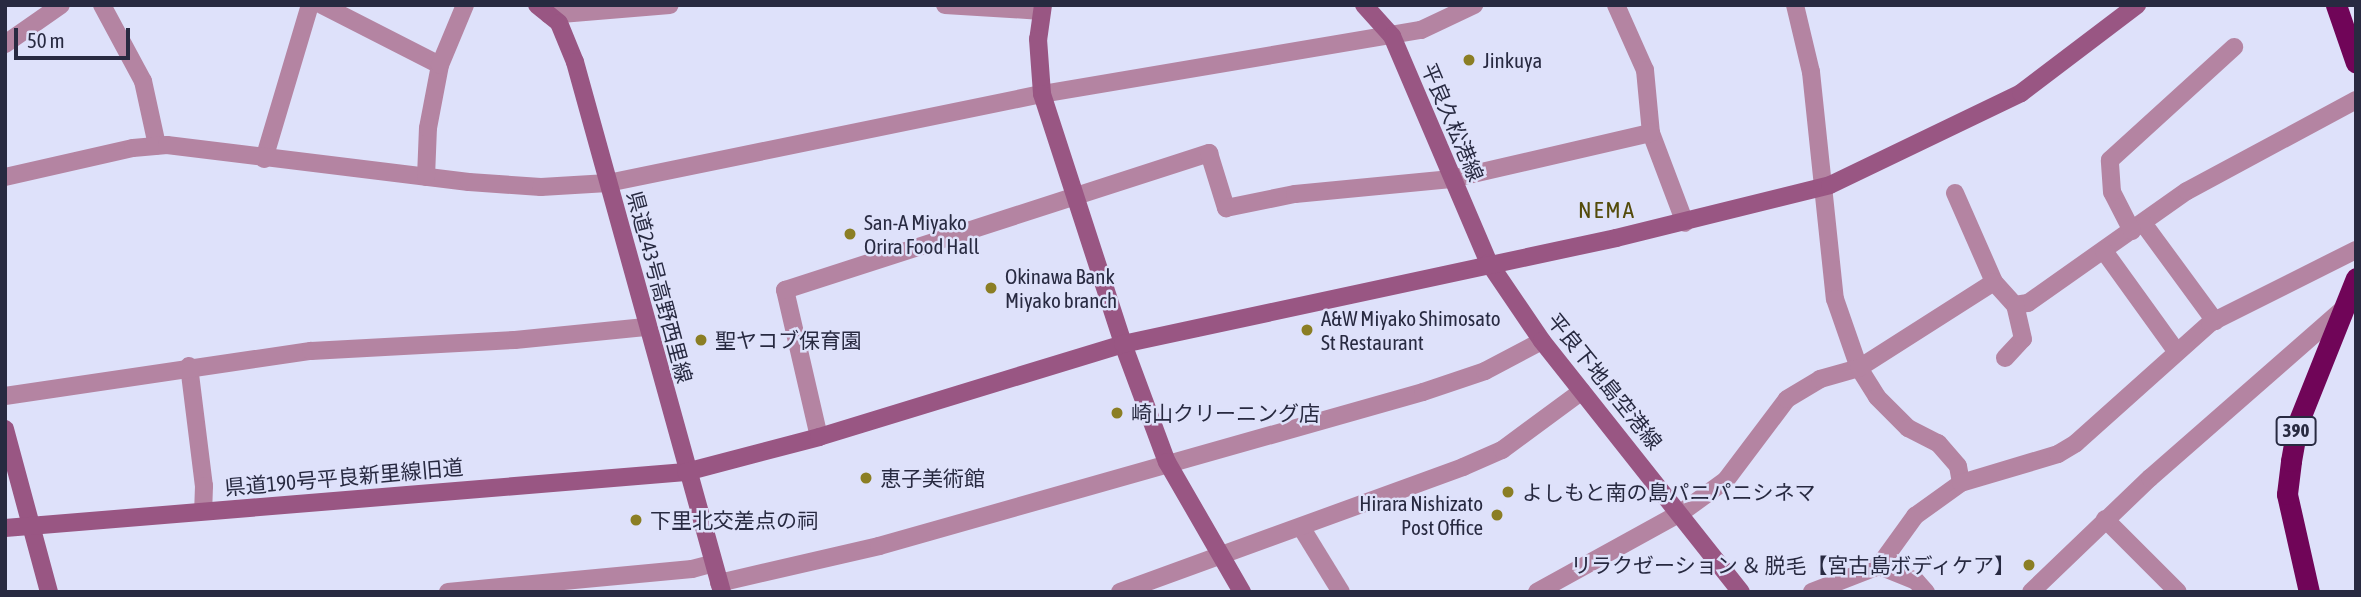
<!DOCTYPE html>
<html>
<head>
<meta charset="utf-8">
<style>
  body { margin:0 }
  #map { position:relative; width:2361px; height:597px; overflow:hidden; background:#dee1fa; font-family:"Asap Condensed","Noto Sans JP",sans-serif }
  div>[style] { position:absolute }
  .street>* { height:18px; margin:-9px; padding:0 9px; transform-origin:9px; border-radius:9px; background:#b484a2 }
  .secondary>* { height:18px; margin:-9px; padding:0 9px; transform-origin:9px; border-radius:9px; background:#995683 }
  .highway>* { height:21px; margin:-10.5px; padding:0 10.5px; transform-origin:10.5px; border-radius:10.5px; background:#700558 }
  .dots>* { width:19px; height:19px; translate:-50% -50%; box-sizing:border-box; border:4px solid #dee1fa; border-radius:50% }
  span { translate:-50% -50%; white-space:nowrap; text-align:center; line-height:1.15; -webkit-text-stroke:5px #dee1fa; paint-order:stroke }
  .shield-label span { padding:2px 5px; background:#dee1fa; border:2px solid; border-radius:5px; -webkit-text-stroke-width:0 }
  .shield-label { font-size:19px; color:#282a41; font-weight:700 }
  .poi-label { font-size:21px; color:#282a41 }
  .left { translate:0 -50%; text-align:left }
  .right { translate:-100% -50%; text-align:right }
  .street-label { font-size:21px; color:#282a41 }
  .neighbourhood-label { font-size:23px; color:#544b0b; letter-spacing:2px }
  .frame { position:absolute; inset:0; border:7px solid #282a41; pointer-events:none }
  .scale { position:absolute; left:14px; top:28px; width:116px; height:32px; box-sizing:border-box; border:4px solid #282a41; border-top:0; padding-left:9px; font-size:21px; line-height:24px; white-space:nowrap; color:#282a41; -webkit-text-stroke:5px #dee1fa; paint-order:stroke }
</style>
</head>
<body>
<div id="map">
  <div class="street">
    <div style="left:102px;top:5px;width:86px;rotate:61.7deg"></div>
    <div style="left:143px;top:81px;width:66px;rotate:77.7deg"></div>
    <div style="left:322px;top:5px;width:132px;rotate:27deg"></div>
    <div style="left:945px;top:5px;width:97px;rotate:3.5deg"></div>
    <div style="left:1616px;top:5px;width:71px;rotate:66deg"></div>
    <div style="left:1645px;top:70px;width:63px;rotate:84.6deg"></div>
    <div style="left:1651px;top:133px;width:96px;rotate:69.3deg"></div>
    <div style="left:1795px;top:5px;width:69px;rotate:76.6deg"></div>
    <div style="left:1811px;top:72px;width:228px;rotate:84deg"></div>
    <div style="left:1835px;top:299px;width:73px;rotate:70.8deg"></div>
    <div style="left:1859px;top:368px;width:34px;rotate:58deg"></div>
    <div style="left:1877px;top:397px;width:44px;rotate:45deg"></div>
    <div style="left:1908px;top:428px;width:34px;rotate:27deg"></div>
    <div style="left:1938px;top:443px;width:30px;rotate:49deg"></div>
    <div style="left:1958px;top:466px;width:17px;rotate:80deg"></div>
    <div style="left:549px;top:15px;width:121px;rotate:-4.7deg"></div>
    <div style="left:5px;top:44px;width:68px;rotate:-34.9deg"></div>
    <div style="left:264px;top:159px;width:161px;rotate:-73.4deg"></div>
    <div style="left:5px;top:177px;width:131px;rotate:-12.8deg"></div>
    <div style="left:133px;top:148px;width:34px;rotate:-5deg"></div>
    <div style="left:167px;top:145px;width:304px;rotate:7deg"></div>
    <div style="left:469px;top:182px;width:72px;rotate:4deg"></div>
    <div style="left:541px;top:187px;width:67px;rotate:-3.4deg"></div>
    <div style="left:608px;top:183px;width:443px;rotate:-11.6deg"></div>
    <div style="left:1042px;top:94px;width:384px;rotate:-9.6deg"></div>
    <div style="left:1421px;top:30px;width:59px;rotate:-25.3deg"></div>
    <div style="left:426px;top:177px;width:49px;rotate:-87.7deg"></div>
    <div style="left:428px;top:128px;width:64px;rotate:-79.2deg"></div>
    <div style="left:440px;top:65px;width:65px;rotate:-67.4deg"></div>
    <div style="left:1955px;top:193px;width:97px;rotate:66.3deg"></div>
    <div style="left:1994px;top:282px;width:31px;rotate:48deg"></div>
    <div style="left:2015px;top:305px;width:13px;rotate:-9deg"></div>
    <div style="left:2028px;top:303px;width:194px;rotate:-35.2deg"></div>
    <div style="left:2187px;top:191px;width:192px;rotate:-28.3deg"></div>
    <div style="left:2143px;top:223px;width:122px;rotate:53.7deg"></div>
    <div style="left:2132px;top:231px;width:44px;rotate:-117.1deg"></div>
    <div style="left:2112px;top:192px;width:32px;rotate:-94deg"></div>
    <div style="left:2110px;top:160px;width:168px;rotate:-42.3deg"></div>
    <div style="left:2104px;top:251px;width:123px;rotate:54.2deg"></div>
    <div style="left:2005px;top:358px;width:26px;rotate:-47deg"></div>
    <div style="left:2023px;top:339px;width:35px;rotate:-103deg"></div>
    <div style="left:189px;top:366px;width:121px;rotate:82.9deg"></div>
    <div style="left:204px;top:486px;width:25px;rotate:92deg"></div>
    <div style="left:5px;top:396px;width:309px;rotate:-8.4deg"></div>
    <div style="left:311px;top:351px;width:204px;rotate:-3.1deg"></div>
    <div style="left:515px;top:340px;width:131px;rotate:-5.7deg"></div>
    <div style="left:819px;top:437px;width:151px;rotate:-103deg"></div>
    <div style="left:785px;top:290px;width:446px;rotate:-17.9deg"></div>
    <div style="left:1209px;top:153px;width:58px;rotate:72.8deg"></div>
    <div style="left:1226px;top:208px;width:70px;rotate:-11.5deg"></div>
    <div style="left:1295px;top:194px;width:157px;rotate:-5.5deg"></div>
    <div style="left:1451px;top:179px;width:205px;rotate:-13deg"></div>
    <div style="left:2105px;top:519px;width:103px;rotate:45deg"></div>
    <div style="left:1301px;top:527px;width:76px;rotate:58.4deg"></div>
    <div style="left:1879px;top:566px;width:40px;rotate:22deg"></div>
    <div style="left:1916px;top:581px;width:15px;rotate:48deg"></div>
    <div style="left:719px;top:583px;width:164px;rotate:-13deg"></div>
    <div style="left:879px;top:546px;width:565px;rotate:-15.81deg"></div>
    <div style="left:1423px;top:392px;width:65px;rotate:-18.7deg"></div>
    <div style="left:1485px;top:371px;width:64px;rotate:-27.8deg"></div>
    <div style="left:448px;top:592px;width:245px;rotate:-5.4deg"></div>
    <div style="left:692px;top:569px;width:20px;rotate:-15deg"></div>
    <div style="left:1120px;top:592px;width:365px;rotate:-20deg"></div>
    <div style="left:1463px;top:467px;width:43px;rotate:-23.6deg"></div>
    <div style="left:1502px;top:450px;width:99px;rotate:-36.4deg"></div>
    <div style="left:1537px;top:592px;width:166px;rotate:-28.9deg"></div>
    <div style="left:1682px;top:512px;width:54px;rotate:-36deg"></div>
    <div style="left:1726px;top:480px;width:101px;rotate:-53deg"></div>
    <div style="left:1787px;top:399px;width:39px;rotate:-31deg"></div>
    <div style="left:1820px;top:379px;width:41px;rotate:-15.8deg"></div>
    <div style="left:1859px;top:368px;width:160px;rotate:-32.5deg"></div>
    <div style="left:1812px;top:592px;width:72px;rotate:-21.2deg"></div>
    <div style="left:1879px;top:566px;width:62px;rotate:-54.2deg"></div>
    <div style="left:1915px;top:516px;width:57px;rotate:-35.7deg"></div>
    <div style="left:1961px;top:483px;width:101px;rotate:-16.6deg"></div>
    <div style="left:2058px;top:454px;width:21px;rotate:-31deg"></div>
    <div style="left:2076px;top:443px;width:180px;rotate:-41.8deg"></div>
    <div style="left:2210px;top:323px;width:163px;rotate:-26.6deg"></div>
    <div style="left:2031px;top:592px;width:165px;rotate:-43.8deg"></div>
    <div style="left:2150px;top:478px;width:255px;rotate:-41.2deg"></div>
  </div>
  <div class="secondary">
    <div style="left:537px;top:5px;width:28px;rotate:39deg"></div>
    <div style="left:559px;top:23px;width:42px;rotate:67.7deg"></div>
    <div style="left:575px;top:62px;width:550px;rotate:74.5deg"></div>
    <div style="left:1043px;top:5px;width:34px;rotate:98deg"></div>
    <div style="left:1038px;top:39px;width:55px;rotate:85.8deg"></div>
    <div style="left:1042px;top:94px;width:263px;rotate:72deg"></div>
    <div style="left:1123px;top:344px;width:126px;rotate:69.6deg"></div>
    <div style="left:1167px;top:462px;width:150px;rotate:60deg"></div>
    <div style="left:1364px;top:5px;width:42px;rotate:47.9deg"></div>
    <div style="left:1392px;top:36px;width:247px;rotate:66.9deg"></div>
    <div style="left:1489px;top:263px;width:94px;rotate:55.8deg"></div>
    <div style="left:1542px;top:341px;width:320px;rotate:51.6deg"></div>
    <div style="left:5px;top:429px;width:169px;rotate:74.9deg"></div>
    <div style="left:5px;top:528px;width:683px;rotate:-4.7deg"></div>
    <div style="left:686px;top:472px;width:138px;rotate:-14.7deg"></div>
    <div style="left:819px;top:437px;width:318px;rotate:-17deg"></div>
    <div style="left:1123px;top:344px;width:504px;rotate:-12.13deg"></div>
    <div style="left:1616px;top:238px;width:220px;rotate:-13.9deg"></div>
    <div style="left:1830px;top:185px;width:212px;rotate:-25.7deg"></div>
    <div style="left:2021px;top:93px;width:146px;rotate:-37.2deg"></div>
  </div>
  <div class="highway">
    <div style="left:2336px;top:5px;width:61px;rotate:71deg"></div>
    <div style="left:2309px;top:592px;width:100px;rotate:-102.7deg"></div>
    <div style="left:2287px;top:494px;width:33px;rotate:-83deg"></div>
    <div style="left:2291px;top:461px;width:39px;rotate:-80deg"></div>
    <div style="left:2298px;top:423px;width:156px;rotate:-68.2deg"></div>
  </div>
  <div class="dots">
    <div style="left:1469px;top:60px;background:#8b7e24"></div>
    <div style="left:850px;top:234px;background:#8b7e24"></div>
    <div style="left:991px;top:288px;background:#8b7e24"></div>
    <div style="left:1307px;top:330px;background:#8b7e24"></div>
    <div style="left:701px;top:340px;background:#8b7e24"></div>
    <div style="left:1117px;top:413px;background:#8b7e24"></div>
    <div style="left:866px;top:478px;background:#8b7e24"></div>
    <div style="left:1508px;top:492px;background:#8b7e24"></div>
    <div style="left:1497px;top:515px;background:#8b7e24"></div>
    <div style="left:636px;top:520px;background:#8b7e24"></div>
    <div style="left:2029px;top:565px;background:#8b7e24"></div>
  </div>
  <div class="shield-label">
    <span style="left:2296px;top:431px">390</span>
  </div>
  <div class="poi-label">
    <span class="left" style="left:1483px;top:60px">Jinkuya</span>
    <span class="left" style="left:864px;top:234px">San-A Miyako<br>Orira Food Hall</span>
    <span class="left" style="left:1005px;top:288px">Okinawa Bank<br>Miyako branch</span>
    <span class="left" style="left:1321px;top:330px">A&amp;W Miyako Shimosato<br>St Restaurant</span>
    <span class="left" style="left:715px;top:340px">聖ヤコブ保育園</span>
    <span class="left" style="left:1131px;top:413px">崎山クリーニング店</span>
    <span class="left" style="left:880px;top:478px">恵子美術館</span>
    <span class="left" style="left:1522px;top:492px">よしもと南の島パニパニシネマ</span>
    <span class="right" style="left:1483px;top:515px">Hirara Nishizato<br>Post Office</span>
    <span class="left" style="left:650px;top:520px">下里北交差点の祠</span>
    <span class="right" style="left:2015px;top:565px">リラクゼーション ＆ 脱毛【宮古島ボディケア】</span>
  </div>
  <div class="street-label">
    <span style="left:1453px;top:122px;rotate:67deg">平良久松港線</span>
    <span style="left:660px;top:287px;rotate:75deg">県道243号高野西里線</span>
    <span style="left:1605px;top:381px;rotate:51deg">平良下地島空港線</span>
    <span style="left:344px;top:477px;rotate:-5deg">県道190号平良新里線旧道</span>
  </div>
  <div class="neighbourhood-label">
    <span style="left:1607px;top:210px">NEMA</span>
  </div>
  <div class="frame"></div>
  <div class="scale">50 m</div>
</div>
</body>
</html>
